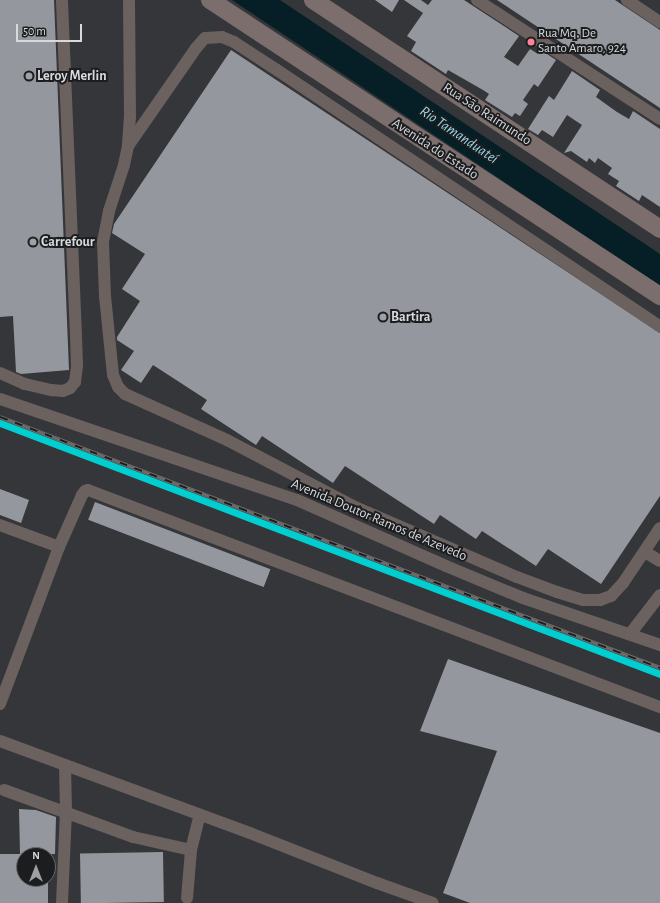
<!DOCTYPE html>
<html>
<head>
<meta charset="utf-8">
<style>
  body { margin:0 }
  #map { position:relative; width:660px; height:903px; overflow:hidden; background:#353639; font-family:"Alegreya Sans",sans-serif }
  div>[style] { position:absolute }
  .water>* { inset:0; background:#061f26 }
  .building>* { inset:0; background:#94979d; transform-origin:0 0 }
  .minor>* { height:12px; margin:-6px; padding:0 6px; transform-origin:6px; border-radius:6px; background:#6b615f }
  .highway>* { height:18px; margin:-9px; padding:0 9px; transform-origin:9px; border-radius:9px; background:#7c6e6c }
  .rail>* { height:4px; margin-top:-2px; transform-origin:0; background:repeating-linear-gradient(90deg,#1c1d1f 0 8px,#716d6d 0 16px); box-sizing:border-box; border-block:1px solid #716d6d }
  .rail-1>* { height:7px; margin:-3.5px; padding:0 3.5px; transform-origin:3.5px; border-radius:3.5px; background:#00ced1 }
  .dots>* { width:11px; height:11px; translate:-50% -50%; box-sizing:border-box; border:2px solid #1c1d1f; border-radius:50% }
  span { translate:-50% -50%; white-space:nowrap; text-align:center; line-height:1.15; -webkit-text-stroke:4px #1c1d1f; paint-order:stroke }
  .bus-label { font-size:13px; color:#d7d9dd }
  .left { translate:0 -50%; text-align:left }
  .poi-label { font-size:14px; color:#d7d9dd; font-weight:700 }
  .street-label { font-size:14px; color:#d7d9dd }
  .water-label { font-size:15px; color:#94dbed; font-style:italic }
  .north { position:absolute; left:16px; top:847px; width:40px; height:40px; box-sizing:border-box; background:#1c1d1f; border:1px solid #67686b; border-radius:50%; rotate:0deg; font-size:11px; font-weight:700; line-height:16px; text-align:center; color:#d7d9dd }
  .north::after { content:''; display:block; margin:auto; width:14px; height:18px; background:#9ea0a4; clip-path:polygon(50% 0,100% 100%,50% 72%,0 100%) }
  .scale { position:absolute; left:16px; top:24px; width:66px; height:18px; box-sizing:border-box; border:2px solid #d7d9dd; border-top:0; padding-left:5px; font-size:12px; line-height:14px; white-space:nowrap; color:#d7d9dd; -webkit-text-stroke:3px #1c1d1f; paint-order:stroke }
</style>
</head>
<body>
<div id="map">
  <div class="water">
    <div style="clip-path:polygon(232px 0,280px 0,455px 117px,660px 254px,660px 286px)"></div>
  </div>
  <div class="building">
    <div style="clip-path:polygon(0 0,54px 0,69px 370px,21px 374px,16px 372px,13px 316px,0 317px)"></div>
    <div style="clip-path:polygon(375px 0,399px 0,392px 12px)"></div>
    <div style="clip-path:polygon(404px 0,421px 0,428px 5px,432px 0,464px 0,519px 36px,504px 57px,518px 66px,530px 49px,538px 54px,541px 50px,556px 60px,538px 87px,534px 84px,523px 100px,528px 104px,520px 116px,515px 113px,512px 117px,485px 100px,489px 94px,483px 90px,448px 70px,446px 74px,411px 51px,416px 42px,407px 36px,423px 13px)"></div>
    <div style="clip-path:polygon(497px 0,615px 0,660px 30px,660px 108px)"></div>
    <div style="clip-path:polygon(231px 50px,660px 333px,660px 496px,601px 584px,548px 549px,536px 566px,482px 531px,476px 539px,440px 515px,434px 524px,345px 466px,333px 483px,262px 436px,256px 445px,201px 409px,207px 400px,153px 365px,141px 383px,121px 370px,134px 351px,117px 340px,117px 337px,140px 301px,122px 289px,145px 254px,112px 233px,114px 224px)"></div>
    <div style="clip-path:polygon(572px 71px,600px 90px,596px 97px,617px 112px,629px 119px,633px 111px,660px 129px,660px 207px,642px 195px,639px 201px,616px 186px,619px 181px,608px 174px,612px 168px,598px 158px,595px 163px,589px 158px,587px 162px,571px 151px,564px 153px,582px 125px,567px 115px,553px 137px,542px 130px,538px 135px,528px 129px,549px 96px,554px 100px)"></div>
    <div style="clip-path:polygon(0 489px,29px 500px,21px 523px,0 515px)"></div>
    <div style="left:95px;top:502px;width:188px;height:19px;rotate:21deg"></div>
    <div style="clip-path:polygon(448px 659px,660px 733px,660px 903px,470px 903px,443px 893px,497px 751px,420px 731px)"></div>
    <div style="clip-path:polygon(19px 809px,36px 810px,56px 817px,55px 854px,24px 855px,24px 879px,48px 879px,48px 903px,0 903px,0 854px,20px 854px)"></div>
    <div style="left:163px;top:852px;width:50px;height:83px;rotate:89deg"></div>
  </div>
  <div class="minor">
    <div style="left:129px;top:0;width:116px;rotate:89.5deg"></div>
    <div style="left:130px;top:116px;width:30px;rotate:94deg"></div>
    <div style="left:128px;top:146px;width:19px;rotate:102deg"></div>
    <div style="left:124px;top:165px;width:48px;rotate:108.1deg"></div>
    <div style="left:109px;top:211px;width:32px;rotate:101deg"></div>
    <div style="left:103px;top:242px;width:54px;rotate:87.9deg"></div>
    <div style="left:105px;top:296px;width:79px;rotate:84.2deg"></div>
    <div style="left:113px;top:375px;width:13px;rotate:67deg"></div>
    <div style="left:118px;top:387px;width:10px;rotate:45deg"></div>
    <div style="left:125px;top:394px;width:112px;rotate:24.3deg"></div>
    <div style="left:227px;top:440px;width:144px;rotate:27.6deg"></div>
    <div style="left:355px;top:507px;width:176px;rotate:23.4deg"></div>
    <div style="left:517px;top:577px;width:43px;rotate:20.6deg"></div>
    <div style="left:557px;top:592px;width:27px;rotate:17deg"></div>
    <div style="left:583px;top:600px;width:17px"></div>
    <div style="left:600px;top:600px;width:12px;rotate:-20deg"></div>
    <div style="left:611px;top:596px;width:18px;rotate:-47deg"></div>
    <div style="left:623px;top:583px;width:66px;rotate:-56.1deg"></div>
    <div style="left:477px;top:0;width:218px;rotate:33deg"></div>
    <div style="left:627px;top:0;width:40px;rotate:34deg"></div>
    <div style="left:128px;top:146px;width:119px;rotate:-55.2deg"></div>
    <div style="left:196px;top:48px;width:13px;rotate:-48deg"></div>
    <div style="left:205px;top:38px;width:17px;rotate:-3deg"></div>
    <div style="left:222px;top:37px;width:13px;rotate:23deg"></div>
    <div style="left:234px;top:42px;width:51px;rotate:33.1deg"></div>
    <div style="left:277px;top:70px;width:461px;rotate:33.8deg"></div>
    <div style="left:0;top:373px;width:27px;rotate:24deg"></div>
    <div style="left:25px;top:384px;width:28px;rotate:13deg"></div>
    <div style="left:52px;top:390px;width:11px;rotate:5deg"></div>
    <div style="left:63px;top:391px;width:8px;rotate:-23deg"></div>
    <div style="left:70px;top:388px;width:8px;rotate:-50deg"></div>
    <div style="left:75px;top:382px;width:17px;rotate:-83deg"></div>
    <div style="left:77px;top:365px;width:29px;rotate:-92deg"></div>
    <div style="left:76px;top:336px;width:336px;rotate:-92.4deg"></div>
    <div style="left:0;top:399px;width:314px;rotate:18.8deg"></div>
    <div style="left:297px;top:500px;width:163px;rotate:23.9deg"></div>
    <div style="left:446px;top:566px;width:83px;rotate:22.6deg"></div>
    <div style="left:523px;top:598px;width:145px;rotate:18.9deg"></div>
    <div style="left:0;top:525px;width:63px;rotate:20.4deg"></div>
    <div style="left:645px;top:552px;width:17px;rotate:31deg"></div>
    <div style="left:630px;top:634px;width:49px;rotate:-52.4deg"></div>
    <div style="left:0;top:704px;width:168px;rotate:-69.4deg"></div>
    <div style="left:59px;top:547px;width:57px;rotate:-66.1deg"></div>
    <div style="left:82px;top:495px;width:5px;rotate:-53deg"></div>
    <div style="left:85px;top:491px;width:3px;rotate:-18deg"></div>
    <div style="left:88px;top:490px;width:612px;rotate:20.78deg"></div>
    <div style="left:0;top:741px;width:266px;rotate:20.2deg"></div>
    <div style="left:250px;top:833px;width:136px;rotate:21.5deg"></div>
    <div style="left:377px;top:883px;width:59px;rotate:19.7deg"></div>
    <div style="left:4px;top:790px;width:137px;rotate:20deg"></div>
    <div style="left:133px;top:837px;width:59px;rotate:12.6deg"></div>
    <div style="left:191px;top:850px;width:36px;rotate:-76deg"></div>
    <div style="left:187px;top:898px;width:48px;rotate:-85.2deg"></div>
    <div style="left:62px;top:903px;width:91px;rotate:-87.5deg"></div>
    <div style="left:66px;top:812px;width:47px;rotate:-91.2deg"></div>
  </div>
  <div class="highway">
    <div style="left:210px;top:0;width:539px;rotate:33.34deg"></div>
    <div style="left:313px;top:0;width:416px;rotate:33.4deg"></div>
  </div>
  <div class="rail">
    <div style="left:0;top:417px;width:706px;rotate:20.82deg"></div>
  </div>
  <div class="rail-1">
    <div style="left:0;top:423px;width:706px;rotate:20.82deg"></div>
  </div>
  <div class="dots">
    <div style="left:531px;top:42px;background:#ff8098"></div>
    <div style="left:29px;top:76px;background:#9ea0a4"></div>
    <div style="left:33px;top:242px;background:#9ea0a4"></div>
    <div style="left:383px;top:317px;background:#9ea0a4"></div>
  </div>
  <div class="bus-label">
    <span class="left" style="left:538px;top:42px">Rua Mq. De<br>Santo Amaro, 924</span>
  </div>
  <div class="poi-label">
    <span class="left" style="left:37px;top:76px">Leroy Merlin</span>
    <span class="left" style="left:41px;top:242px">Carrefour</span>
    <span class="left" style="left:391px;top:317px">Bartira</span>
  </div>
  <div class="street-label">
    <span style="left:487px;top:114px;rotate:33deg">Rua São Raimundo</span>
    <span style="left:435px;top:149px;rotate:33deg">Avenida do Estado</span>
    <span style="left:379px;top:520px;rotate:23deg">Avenida Doutor Ramos de Azevedo</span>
  </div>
  <div class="water-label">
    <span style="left:459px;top:135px;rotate:34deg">Rio Tamanduateí</span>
  </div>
  <div class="north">N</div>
  <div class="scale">50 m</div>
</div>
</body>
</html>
